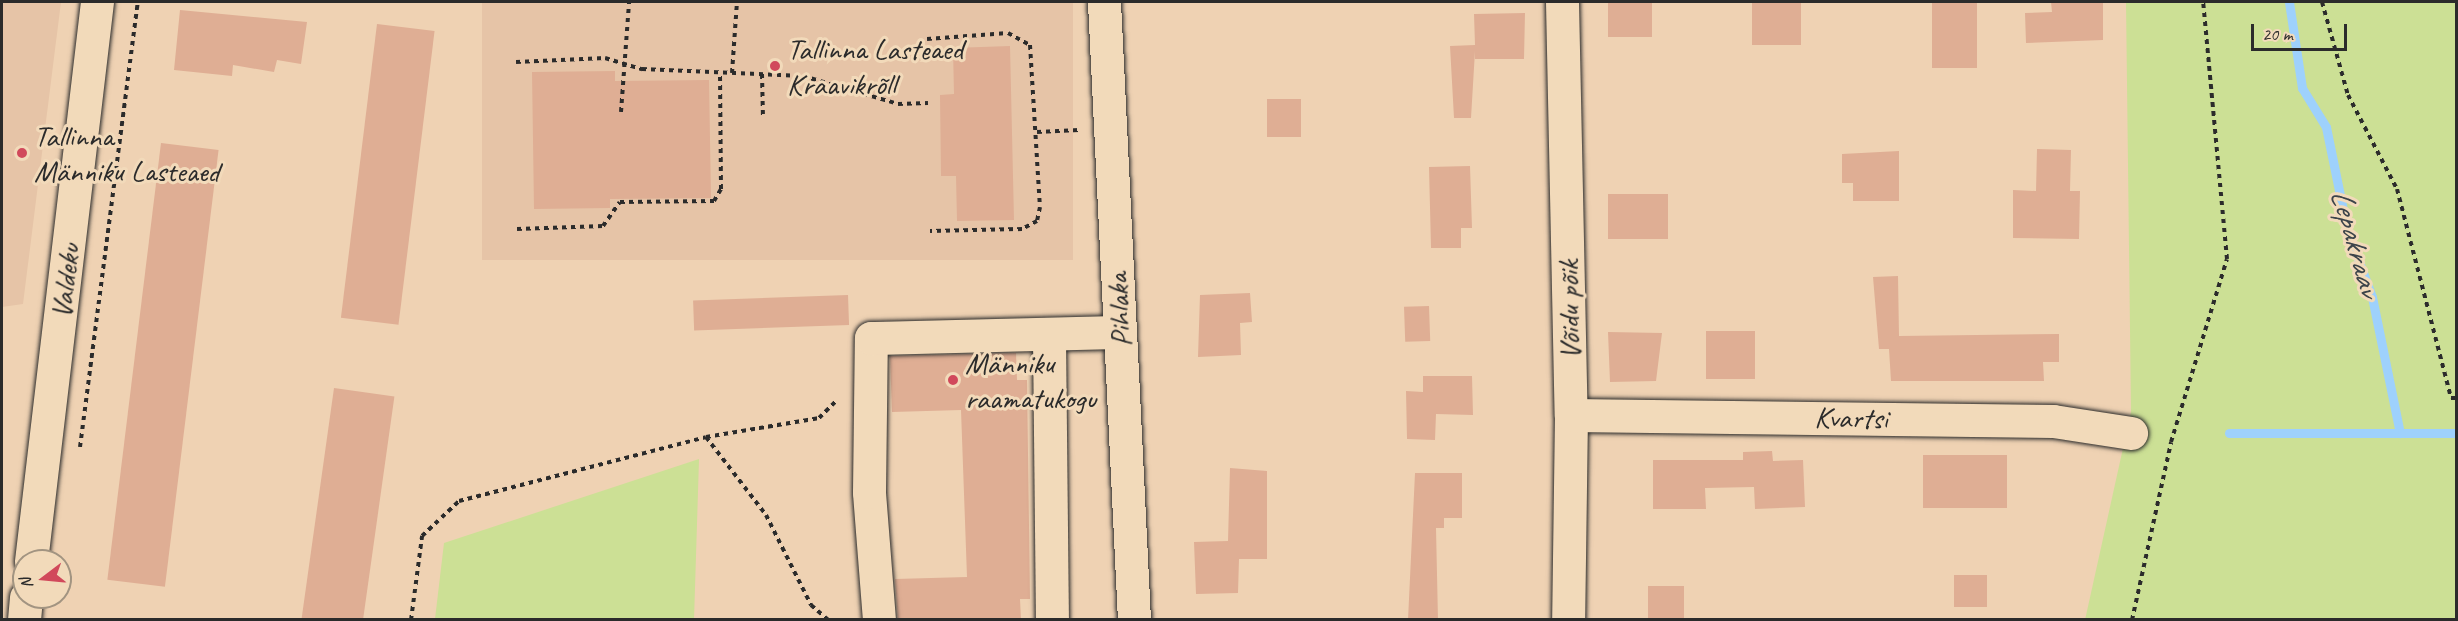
<!DOCTYPE html>
<html>
<head>
<meta charset="utf-8">
<style>
  body { margin:0 }
  #map { position:relative; width:2458px; height:621px; overflow:hidden; background:#efd2b3; font-family:Caveat,sans-serif }
  div>[style] { position:absolute }
  .built>* { inset:0; background:#e6c4a7; transform-origin:0 0 }
  .green>* { inset:0; background:#cce095 }
  .stream>* { height:9px; margin:-4.5px; padding:0 4.5px; transform-origin:4.5px; border-radius:4.5px; background:#9ed1fc }
  .building>* { inset:0; background:#dfae94; transform-origin:0 0 }
  .path>* { height:4px; margin-top:-2px; transform-origin:0; background:repeating-linear-gradient(90deg,#2b2b2b 0 4.5px,transparent 0 9px) }
  .roads { filter:drop-shadow(0 0 2px #2b2b2b) drop-shadow(0 0 2px #2b2b2b) }
  .minor>* { height:33px; margin:-16.5px; padding:0 16.5px; transform-origin:16.5px; border-radius:16.5px; background:#f2daba }
  .dots>* { width:16px; height:16px; translate:-50% -50%; box-sizing:border-box; border:3px solid #f2daba; border-radius:50% }
  span { translate:-50% -50%; white-space:nowrap; text-align:center; line-height:1.15; -webkit-text-stroke:6px #f2daba; paint-order:stroke }
  .poi-label { font-size:30px; color:#2b2b2b }
  .left { translate:0 -50%; text-align:left }
  .street-label { font-size:30px; color:#2b2b2b }
  .water-label { font-size:32px; color:#3c444a; font-style:italic }
  .frame { position:absolute; inset:0; border:3px solid #2b2b2b; pointer-events:none }
  .north { position:absolute; left:12px; top:549px; width:60px; height:60px; box-sizing:border-box; background:#f2daba; border:2px solid #a29481; border-radius:50%; rotate:254deg; font-size:16px; font-weight:700; line-height:24px; text-align:center; color:#2b2b2b }
  .north::after { content:''; display:block; margin:auto; width:21px; height:27px; background:#d1495b; clip-path:polygon(50% 0,100% 100%,50% 72%,0 100%) }
  .scale { position:absolute; left:2251px; top:24px; width:96px; height:27px; box-sizing:border-box; border:3px solid #2b2b2b; border-top:0; padding-left:8px; font-size:18px; line-height:21px; white-space:nowrap; color:#2b2b2b; -webkit-text-stroke:4px #f2daba; paint-order:stroke }
</style>
</head>
<body>
<div id="map">
  <div class="built">
    <div style="clip-path:polygon(2px 2px,61px 2px,23px 304px,2px 307px)"></div>
    <div style="left:482px;top:2px;width:591px;height:258px"></div>
  </div>
  <div class="green">
    <div style="clip-path:polygon(2126px 2px,2456px 2px,2456px 619px,2085px 620px,2131px 412px)"></div>
    <div style="clip-path:polygon(699px 459px,694px 619px,435px 619px,444px 543px)"></div>
  </div>
  <div class="stream">
    <div style="left:2289px;top:2px;width:87px;rotate:81.4deg"></div>
    <div style="left:2302px;top:88px;width:46px;rotate:58.4deg"></div>
    <div style="left:2326px;top:127px;width:104px;rotate:78.4deg"></div>
    <div style="left:2347px;top:229px;width:72px;rotate:69.8deg"></div>
    <div style="left:2372px;top:297px;width:139px;rotate:78.4deg"></div>
    <div style="left:2229px;top:433px;width:227px"></div>
  </div>
  <div class="building">
    <div style="left:1608px;top:2px;width:44px;height:35px"></div>
    <div style="left:1752px;top:2px;width:49px;height:43px"></div>
    <div style="left:1932px;top:2px;width:45px;height:66px"></div>
    <div style="clip-path:polygon(2051px 2px,2103px 2px,2103px 40px,2026px 43px,2025px 13px,2052px 12px)"></div>
    <div style="clip-path:polygon(180px 10px,307px 22px,301px 64px,277px 60px,274px 72px,233px 65px,232px 76px,174px 70px)"></div>
    <div style="clip-path:polygon(1525px 13px,1524px 59px,1475px 59px,1475px 51px,1471px 118px,1454px 118px,1450px 46px,1475px 45px,1474px 14px)"></div>
    <div style="left:377px;top:24px;width:58px;height:296px;rotate:7deg"></div>
    <div style="clip-path:polygon(1010px 46px,1014px 220px,957px 221px,956px 176px,941px 176px,940px 95px,954px 94px,953px 48px)"></div>
    <div style="clip-path:polygon(615px 71px,615px 81px,709px 80px,711px 198px,610px 199px,610px 208px,534px 209px,532px 72px)"></div>
    <div style="left:1267px;top:99px;width:34px;height:38px"></div>
    <div style="left:161px;top:143px;width:58px;height:440px;rotate:7deg"></div>
    <div style="clip-path:polygon(2037px 149px,2071px 150px,2070px 191px,2080px 191px,2079px 239px,2013px 238px,2013px 190px,2036px 191px)"></div>
    <div style="clip-path:polygon(1899px 151px,1899px 201px,1853px 201px,1853px 183px,1842px 183px,1842px 154px)"></div>
    <div style="clip-path:polygon(1470px 166px,1472px 228px,1461px 228px,1461px 248px,1431px 248px,1429px 167px)"></div>
    <div style="left:1608px;top:194px;width:60px;height:45px"></div>
    <div style="clip-path:polygon(1898px 276px,1899px 336px,2059px 334px,2059px 362px,2043px 362px,2044px 381px,1891px 381px,1889px 349px,1879px 349px,1873px 277px)"></div>
    <div style="clip-path:polygon(1250px 293px,1252px 322px,1240px 323px,1241px 355px,1198px 357px,1200px 295px)"></div>
    <div style="left:848px;top:295px;width:30px;height:155px;rotate:88deg"></div>
    <div style="left:1429px;top:306px;width:35px;height:25px;rotate:88deg"></div>
    <div style="left:1706px;top:331px;width:49px;height:48px"></div>
    <div style="clip-path:polygon(1608px 332px,1662px 333px,1656px 381px,1610px 382px)"></div>
    <div style="clip-path:polygon(1016px 353px,1017px 380px,1027px 380px,1030px 599px,1020px 599px,1021px 620px,898px 620px,895px 579px,967px 577px,961px 410px,892px 412px,890px 356px)"></div>
    <div style="clip-path:polygon(1423px 376px,1472px 376px,1473px 415px,1436px 414px,1435px 440px,1407px 439px,1406px 391px,1423px 392px)"></div>
    <div style="left:334px;top:388px;width:61px;height:234px;rotate:8deg"></div>
    <div style="clip-path:polygon(1772px 451px,1773px 461px,1803px 460px,1805px 507px,1755px 509px,1754px 487px,1705px 488px,1706px 509px,1653px 509px,1653px 460px,1743px 460px,1743px 452px)"></div>
    <div style="left:2007px;top:455px;width:53px;height:84px;rotate:90deg"></div>
    <div style="clip-path:polygon(1230px 468px,1267px 471px,1267px 559px,1239px 559px,1238px 593px,1196px 594px,1194px 542px,1228px 541px)"></div>
    <div style="clip-path:polygon(1415px 473px,1462px 473px,1462px 518px,1444px 518px,1444px 528px,1436px 528px,1438px 620px,1408px 620px)"></div>
    <div style="left:1954px;top:575px;width:33px;height:32px"></div>
    <div style="left:1648px;top:586px;width:36px;height:34px"></div>
  </div>
  <div class="path">
    <div style="left:2322px;top:2px;width:97px;rotate:74.4deg"></div>
    <div style="left:2348px;top:95px;width:106px;rotate:62.5deg"></div>
    <div style="left:2397px;top:189px;width:216px;rotate:75.5deg"></div>
    <div style="left:2451px;top:398px;width:5px"></div>
    <div style="left:927px;top:39px;width:81px;rotate:-4.2deg"></div>
    <div style="left:1008px;top:33px;width:25px;rotate:29deg"></div>
    <div style="left:1030px;top:45px;width:162px;rotate:86.5deg"></div>
    <div style="left:1040px;top:207px;width:14px;rotate:102deg"></div>
    <div style="left:1037px;top:221px;width:17px;rotate:152deg"></div>
    <div style="left:1022px;top:229px;width:92px;rotate:178.8deg"></div>
    <div style="left:516px;top:62px;width:89px;rotate:-2.6deg"></div>
    <div style="left:605px;top:58px;width:39px;rotate:17deg"></div>
    <div style="left:642px;top:69px;width:161px;rotate:2.5deg"></div>
    <div style="left:803px;top:76px;width:99px;rotate:16.4deg"></div>
    <div style="left:898px;top:104px;width:30px;rotate:-2deg"></div>
    <div style="left:732px;top:73px;width:71px;rotate:-86deg"></div>
    <div style="left:762px;top:74px;width:44px;rotate:88.7deg"></div>
    <div style="left:621px;top:112px;width:110px;rotate:-85.8deg"></div>
    <div style="left:1037px;top:132px;width:42px;rotate:-2.7deg"></div>
    <div style="left:517px;top:229px;width:86px;rotate:-2deg"></div>
    <div style="left:603px;top:226px;width:29px;rotate:-55deg"></div>
    <div style="left:620px;top:202px;width:94px;rotate:-0.6deg"></div>
    <div style="left:714px;top:201px;width:14px;rotate:-60deg"></div>
    <div style="left:721px;top:189px;width:116px;rotate:-90.5deg"></div>
    <div style="left:706px;top:437px;width:98px;rotate:52.4deg"></div>
    <div style="left:766px;top:515px;width:101px;rotate:63.4deg"></div>
    <div style="left:811px;top:605px;width:23px;rotate:41deg"></div>
    <div style="left:80px;top:447px;width:449px;rotate:-82.6deg"></div>
    <div style="left:61px;top:599px;width:31px;rotate:-83deg"></div>
    <div style="left:411px;top:620px;width:85px;rotate:-82.5deg"></div>
    <div style="left:422px;top:536px;width:51px;rotate:-43.4deg"></div>
    <div style="left:459px;top:501px;width:255px;rotate:-14.5deg"></div>
    <div style="left:706px;top:437px;width:115px;rotate:-9.5deg"></div>
    <div style="left:819px;top:418px;width:25px;rotate:-45deg"></div>
    <div style="left:2132px;top:620px;width:182px;rotate:-77.6deg"></div>
    <div style="left:2171px;top:442px;width:191px;rotate:-73deg"></div>
    <div style="left:2227px;top:259px;width:258px;rotate:-95.3deg"></div>
  </div>
  <div class="roads">
    <div class="minor">
      <div style="left:1104px;top:2px;width:619px;rotate:87.22deg"></div>
      <div style="left:1562px;top:2px;width:413px;rotate:88.8deg"></div>
      <div style="left:1571px;top:415px;width:205px;rotate:90.8deg"></div>
      <div style="left:1049px;top:337px;width:283px;rotate:89.4deg"></div>
      <div style="left:1571px;top:415px;width:482px;rotate:0.7deg"></div>
      <div style="left:2053px;top:421px;width:79px;rotate:8.7deg"></div>
      <div style="left:31px;top:561px;width:563px;rotate:-83.27deg"></div>
      <div style="left:24px;top:620px;width:23px;rotate:-85deg"></div>
      <div style="left:879px;top:620px;width:128px;rotate:-94.5deg"></div>
      <div style="left:869px;top:492px;width:154px;rotate:-89.3deg"></div>
      <div style="left:871px;top:338px;width:249px;rotate:-1.4deg"></div>
    </div>
  </div>
  <div class="dots">
    <div style="left:775px;top:66px;background:#d1495b"></div>
    <div style="left:22px;top:153px;background:#d1495b"></div>
    <div style="left:953px;top:380px;background:#d1495b"></div>
  </div>
  <div class="poi-label">
    <span class="left" style="left:787px;top:66px">Tallinna Lasteaed<br>Kraavikrõll</span>
    <span class="left" style="left:34px;top:153px">Tallinna<br>Männiku Lasteaed</span>
    <span class="left" style="left:965px;top:380px">Männiku<br>raamatukogu</span>
  </div>
  <div class="street-label">
    <span style="left:65px;top:281px;rotate:-83deg">Valdeku</span>
    <span style="left:1119px;top:310px;rotate:-93deg">Pihlaka</span>
    <span style="left:1569px;top:310px;rotate:-91deg">Võidu põik</span>
    <span style="left:1851px;top:418px;rotate:1deg">Kvartsi</span>
  </div>
  <div class="water-label">
    <span style="left:2355px;top:242px;rotate:74deg">Lepakraav</span>
  </div>
  <div class="frame"></div>
  <div class="north">N</div>
  <div class="scale">20 m</div>
</div>
</body>
</html>
